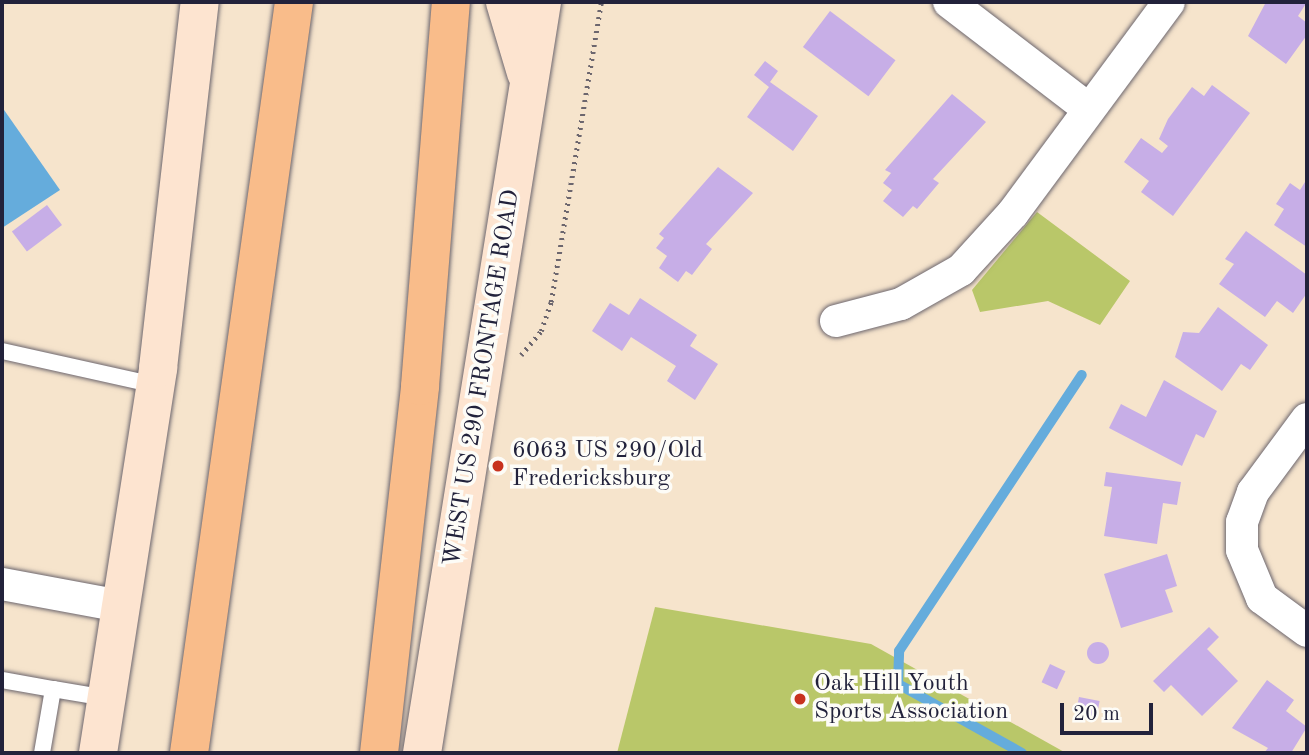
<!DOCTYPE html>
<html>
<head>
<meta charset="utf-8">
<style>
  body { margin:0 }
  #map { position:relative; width:1309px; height:755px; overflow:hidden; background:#f6e4cc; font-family:"Old Standard TT",serif }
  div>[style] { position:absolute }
  .green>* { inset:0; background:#b9c769 }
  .water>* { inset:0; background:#65acdc }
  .stream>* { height:10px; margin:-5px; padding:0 5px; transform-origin:5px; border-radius:5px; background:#65acdc }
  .building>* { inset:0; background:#c7aee7; transform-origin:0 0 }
  .round { border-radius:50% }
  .path>* { height:4.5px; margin-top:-2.25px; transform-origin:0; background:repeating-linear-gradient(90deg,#6c666e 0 2px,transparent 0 7px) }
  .roads { filter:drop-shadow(0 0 2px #6c666e) drop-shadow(0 0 2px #6c666e) }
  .service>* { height:16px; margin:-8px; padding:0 8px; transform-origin:8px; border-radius:8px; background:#fff }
  .minor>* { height:32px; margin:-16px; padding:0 16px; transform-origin:16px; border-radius:16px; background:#fff }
  .secondary>* { height:38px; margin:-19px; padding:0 19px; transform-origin:19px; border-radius:19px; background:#fde4d0 }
  .motorway>* { height:38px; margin:-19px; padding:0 19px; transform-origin:19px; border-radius:19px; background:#f9bc8a }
  .dots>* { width:19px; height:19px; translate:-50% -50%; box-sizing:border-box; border:4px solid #fdfcf7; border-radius:50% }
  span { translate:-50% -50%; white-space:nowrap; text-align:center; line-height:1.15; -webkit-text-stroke:7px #fdfcf7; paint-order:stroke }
  .street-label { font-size:24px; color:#22223b }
  .poi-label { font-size:24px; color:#22223b }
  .left { translate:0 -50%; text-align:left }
  .frame { position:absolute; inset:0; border:4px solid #22223b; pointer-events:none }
  .scale { position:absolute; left:1060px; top:703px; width:93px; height:32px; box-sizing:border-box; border:4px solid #22223b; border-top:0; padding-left:9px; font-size:21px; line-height:24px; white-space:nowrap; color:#22223b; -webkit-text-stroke:5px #fdfcf7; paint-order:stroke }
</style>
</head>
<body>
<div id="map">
  <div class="green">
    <div style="clip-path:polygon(1037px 212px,1130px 281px,1100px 325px,1048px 301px,980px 312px,972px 290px)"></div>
    <div style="clip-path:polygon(655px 607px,871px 644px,1066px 753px,617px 753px)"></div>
  </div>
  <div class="water">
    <div style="clip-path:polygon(2px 107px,60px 190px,2px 228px)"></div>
  </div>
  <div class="stream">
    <div style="left:1022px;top:753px;width:142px;rotate:-150.9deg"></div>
    <div style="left:898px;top:684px;width:33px;rotate:-88deg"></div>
    <div style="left:899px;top:651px;width:331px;rotate:-56.5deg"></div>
  </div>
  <div class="building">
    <div style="clip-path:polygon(1266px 2px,1307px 2px,1298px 16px,1307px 23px,1307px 35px,1286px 64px,1248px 36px)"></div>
    <div style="left:830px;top:11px;width:82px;height:45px;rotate:37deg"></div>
    <div style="clip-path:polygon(765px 61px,778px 71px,770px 82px,818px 116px,793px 151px,747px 117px,769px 87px,754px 75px)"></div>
    <div style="clip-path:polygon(1212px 85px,1250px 113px,1173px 216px,1141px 192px,1149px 181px,1124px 162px,1141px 138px,1162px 153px,1168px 146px,1159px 139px,1168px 119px,1192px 87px,1204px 96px)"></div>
    <div style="clip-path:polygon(952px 94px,986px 122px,933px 179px,939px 183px,917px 209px,913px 206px,903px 217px,883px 201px,892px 190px,883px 183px,891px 173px,885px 170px)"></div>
    <div style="clip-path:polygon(718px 167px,753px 193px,706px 244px,712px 249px,692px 275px,686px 271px,678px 282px,659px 268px,667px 256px,656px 248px,664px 238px,659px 234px)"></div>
    <div style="clip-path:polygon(1305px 182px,1307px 184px,1307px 247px,1274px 225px,1284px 209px,1276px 204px,1290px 183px,1300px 190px)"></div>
    <div style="left:47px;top:205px;width:25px;height:44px;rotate:53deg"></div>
    <div style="clip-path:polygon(1246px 231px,1307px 275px,1307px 293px,1293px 313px,1277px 301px,1265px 317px,1219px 284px,1234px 264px,1225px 259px)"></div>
    <div style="clip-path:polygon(640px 298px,697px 335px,690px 346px,718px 364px,695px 400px,667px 381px,676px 366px,631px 337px,622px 351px,592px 331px,610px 303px,629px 315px)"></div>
    <div style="clip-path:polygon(1218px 307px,1268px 345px,1250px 370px,1241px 364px,1222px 391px,1175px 357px,1183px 332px,1199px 333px)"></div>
    <div style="clip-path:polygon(1164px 380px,1217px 411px,1204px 438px,1196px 434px,1182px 466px,1109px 428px,1121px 404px,1146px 417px)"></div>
    <div style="clip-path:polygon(1106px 472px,1181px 482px,1177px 505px,1163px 503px,1157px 544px,1104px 536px,1112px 487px,1104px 486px)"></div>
    <div style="clip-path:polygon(1167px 554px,1177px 586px,1165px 590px,1173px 612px,1121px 628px,1104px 574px)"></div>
    <div style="clip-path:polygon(1209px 627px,1219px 637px,1207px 649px,1238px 681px,1202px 716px,1171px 685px,1164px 692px,1153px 681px)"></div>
    <div class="round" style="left:1087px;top:642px;width:22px;height:22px"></div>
    <div style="left:1050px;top:664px;width:17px;height:20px;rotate:25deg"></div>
    <div style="clip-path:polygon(1267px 680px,1294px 700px,1286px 711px,1307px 727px,1291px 753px,1264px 753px,1268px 748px,1232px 728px)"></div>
    <div style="left:1079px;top:697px;width:21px;height:17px;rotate:11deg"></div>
  </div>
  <div class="path">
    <div style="left:521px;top:355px;width:31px;rotate:-50deg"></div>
    <div style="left:541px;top:331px;width:31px;rotate:-71deg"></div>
    <div style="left:551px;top:302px;width:304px;rotate:-80.5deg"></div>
  </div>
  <div class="roads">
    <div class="service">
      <div style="left:2px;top:351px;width:157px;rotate:12.5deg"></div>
      <div style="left:2px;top:680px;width:52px;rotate:10deg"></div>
      <div style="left:42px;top:753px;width:65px;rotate:-80.2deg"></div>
      <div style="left:53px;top:689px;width:54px;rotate:9.6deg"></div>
    </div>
    <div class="minor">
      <div style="left:949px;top:2px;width:173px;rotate:37.5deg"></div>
      <div style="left:836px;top:321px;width:67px;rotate:-14.7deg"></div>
      <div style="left:901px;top:304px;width:69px;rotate:-29.5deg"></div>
      <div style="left:961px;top:270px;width:77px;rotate:-47.6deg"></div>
      <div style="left:1013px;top:213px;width:262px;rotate:-53.5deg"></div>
      <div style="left:1307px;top:419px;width:91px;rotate:126.5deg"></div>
      <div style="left:1253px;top:492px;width:32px;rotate:110deg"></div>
      <div style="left:1242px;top:522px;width:28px;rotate:90deg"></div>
      <div style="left:1242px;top:550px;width:52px;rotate:67.4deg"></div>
      <div style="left:1262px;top:598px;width:56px;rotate:36.3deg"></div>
      <div style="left:2px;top:584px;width:121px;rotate:10.5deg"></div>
    </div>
    <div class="secondary">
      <div style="left:505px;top:2px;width:74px;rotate:73.5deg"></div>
      <div style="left:98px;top:753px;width:390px;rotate:-81.1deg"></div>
      <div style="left:158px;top:368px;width:368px;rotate:-83.5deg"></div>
      <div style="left:422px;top:753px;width:761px;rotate:-80.92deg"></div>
    </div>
    <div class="motorway">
      <div style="left:189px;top:753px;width:758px;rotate:-82.04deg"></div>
      <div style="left:379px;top:753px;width:369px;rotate:-83.6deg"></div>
      <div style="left:420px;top:386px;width:385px;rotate:-85.4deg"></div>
    </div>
  </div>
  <div class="dots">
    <div style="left:498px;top:466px;background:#c8321e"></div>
    <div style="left:800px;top:699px;background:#c8321e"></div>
  </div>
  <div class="street-label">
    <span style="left:483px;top:378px;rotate:-81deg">WEST US 290 FRONTAGE ROAD</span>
  </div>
  <div class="poi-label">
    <span class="left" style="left:512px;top:466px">6063 US 290/Old<br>Fredericksburg</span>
    <span class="left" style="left:814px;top:699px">Oak Hill Youth<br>Sports Association</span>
  </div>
  <div class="frame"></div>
  <div class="scale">20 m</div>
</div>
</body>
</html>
